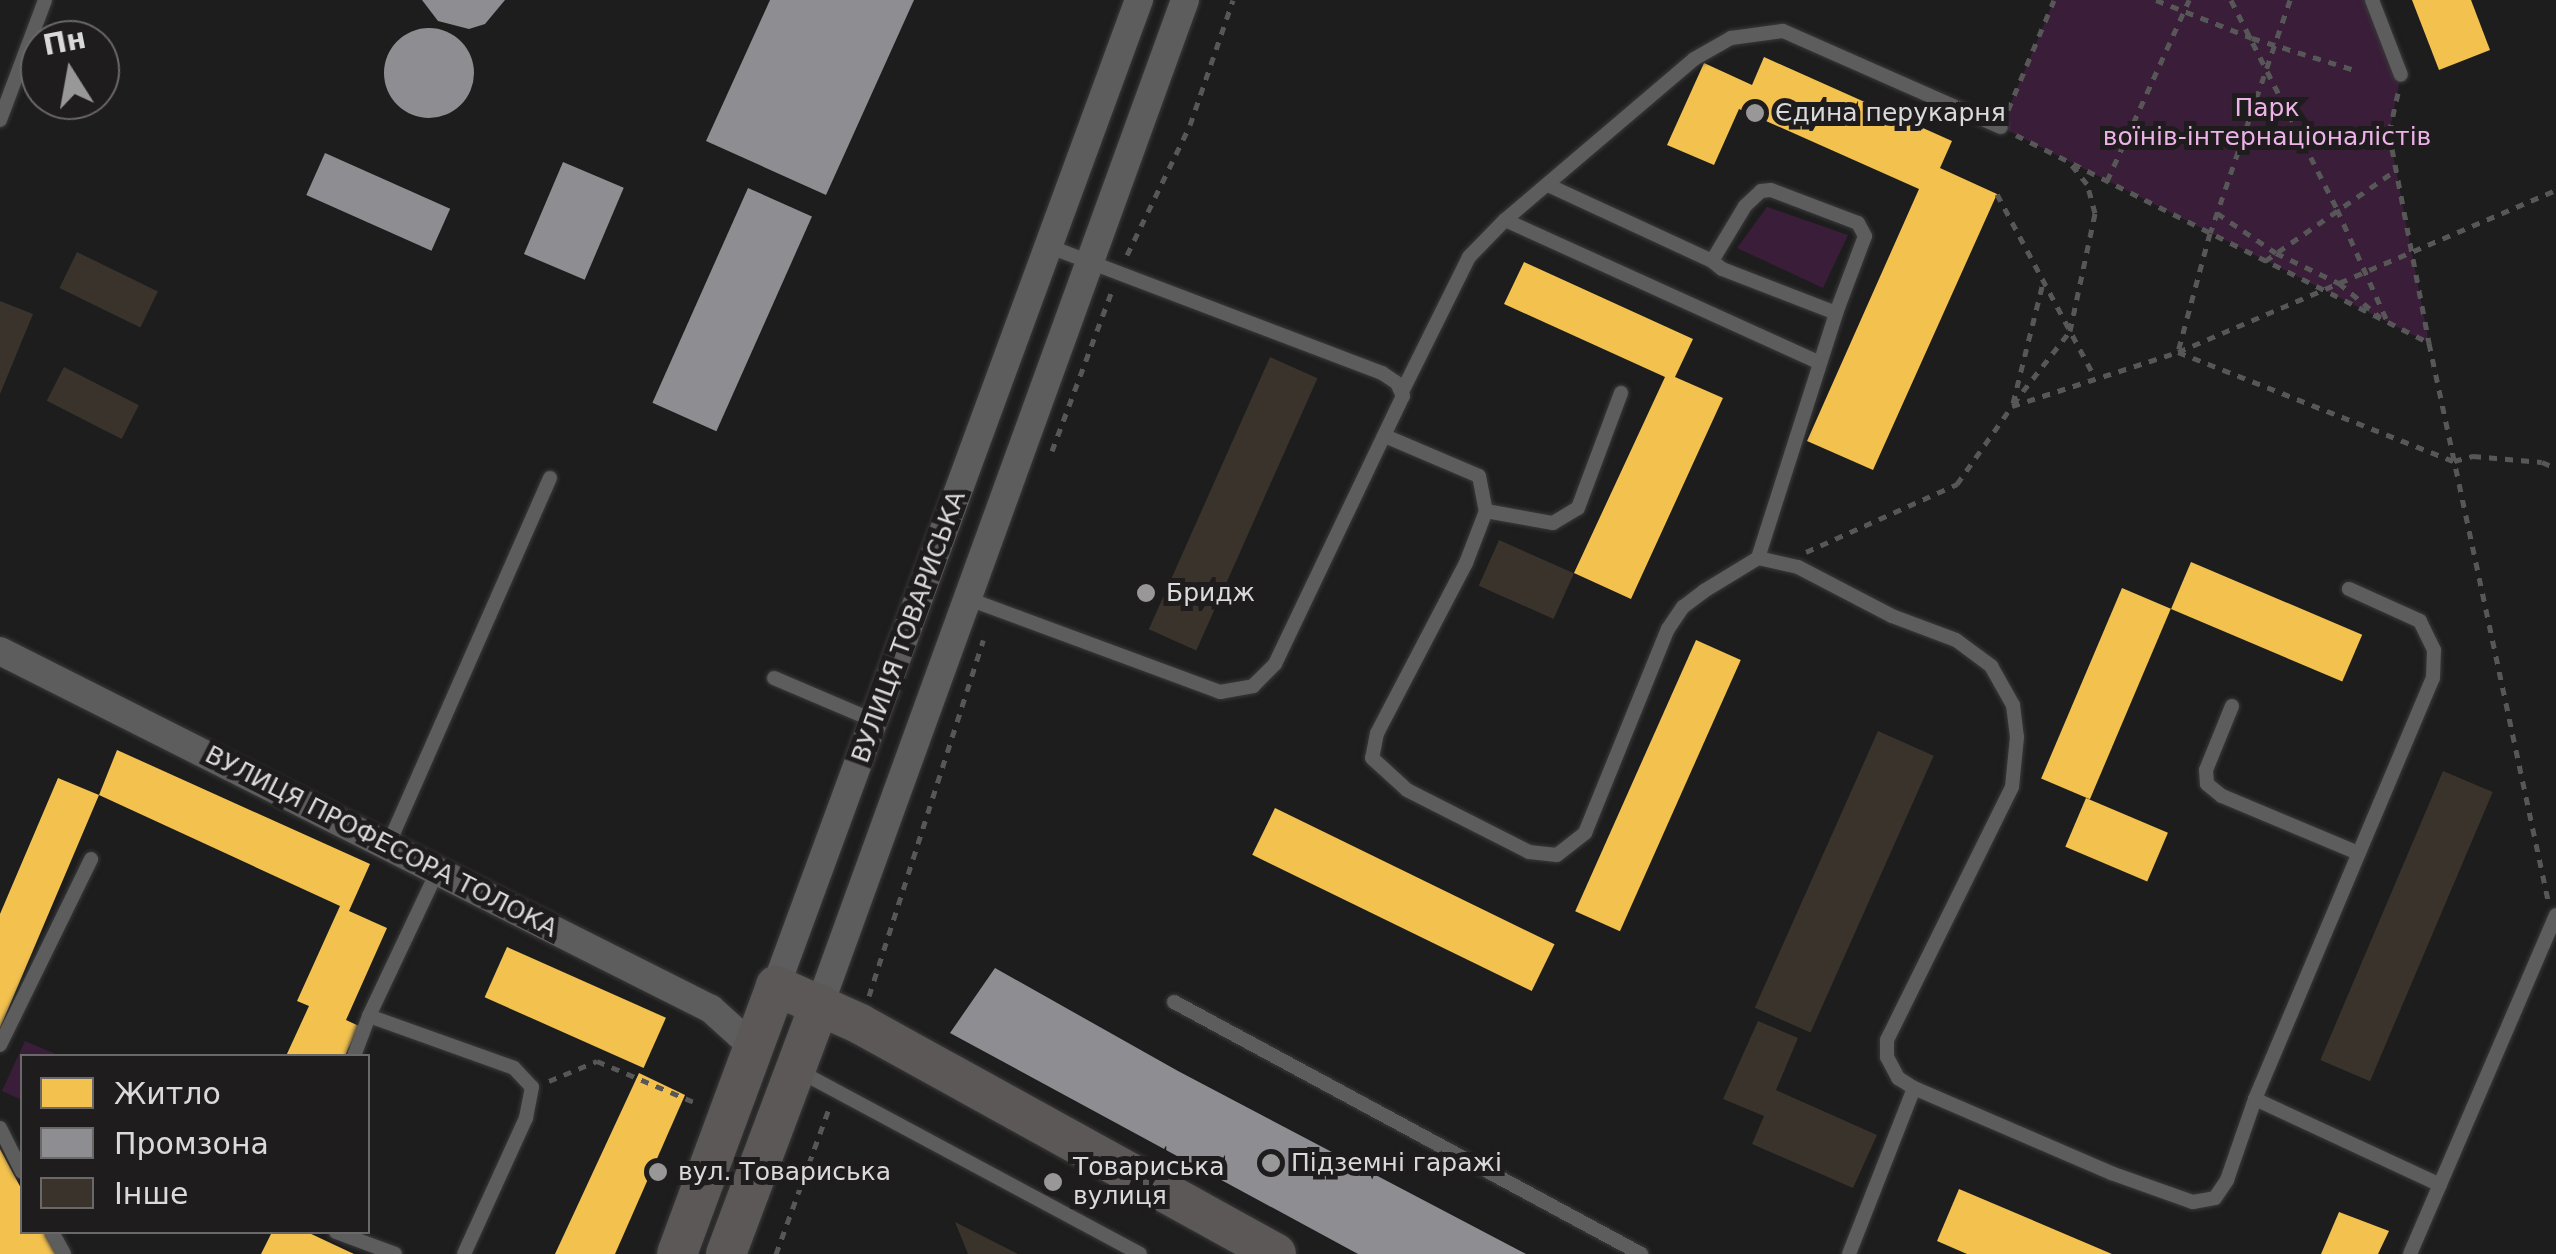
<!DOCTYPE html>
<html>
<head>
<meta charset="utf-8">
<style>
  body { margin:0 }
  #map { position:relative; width:2556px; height:1254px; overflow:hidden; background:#1d1d1d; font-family:"DejaVu Sans",sans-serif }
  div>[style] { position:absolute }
  .green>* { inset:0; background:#3a1e39 }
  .homes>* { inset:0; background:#f2c14e; transform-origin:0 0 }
  .industry>* { inset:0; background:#8d8d92; transform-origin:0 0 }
  .round { border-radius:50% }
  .building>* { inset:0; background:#39332b; transform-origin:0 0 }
  .path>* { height:5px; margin-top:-2.5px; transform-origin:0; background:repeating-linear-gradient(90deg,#575757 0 8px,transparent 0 16px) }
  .roads { filter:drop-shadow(0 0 2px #393939) drop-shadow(0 0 2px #393939) }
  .lane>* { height:14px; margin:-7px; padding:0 7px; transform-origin:7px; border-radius:7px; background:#5d5d5d }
  .street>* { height:28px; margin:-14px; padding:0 14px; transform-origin:14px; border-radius:14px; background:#5d5d5d }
  .secondary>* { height:40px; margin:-20px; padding:0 20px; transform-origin:20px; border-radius:20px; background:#5c5858 }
  .dots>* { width:28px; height:28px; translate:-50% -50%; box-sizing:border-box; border:5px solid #1e1c1d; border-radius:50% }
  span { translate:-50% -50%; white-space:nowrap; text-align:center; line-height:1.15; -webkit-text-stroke:10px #1e1c1d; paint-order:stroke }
  .park-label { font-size:25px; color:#eeb1e8 }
  .poi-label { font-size:25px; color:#dbdadb }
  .left { translate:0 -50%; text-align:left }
  .street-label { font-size:25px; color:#dbdadb }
  .legend { position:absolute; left:20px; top:1054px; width:350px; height:180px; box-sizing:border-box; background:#1e1c1d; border:2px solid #6a6869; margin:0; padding:12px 18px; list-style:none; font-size:30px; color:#dbdadb }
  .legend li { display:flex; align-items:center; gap:20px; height:50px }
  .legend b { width:50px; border:2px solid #6a6869 }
  .north { position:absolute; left:20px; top:20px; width:100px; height:100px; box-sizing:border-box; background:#1e1c1d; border:2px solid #6a6869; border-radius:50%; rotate:349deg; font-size:28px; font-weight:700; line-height:40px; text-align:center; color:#dbdadb }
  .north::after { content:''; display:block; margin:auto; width:35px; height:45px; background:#989898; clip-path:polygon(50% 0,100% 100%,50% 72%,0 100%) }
</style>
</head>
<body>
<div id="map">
  <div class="green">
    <div style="clip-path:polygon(2054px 0,2372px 0,2401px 75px,2389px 133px,2429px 343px,2001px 127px)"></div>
    <div style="clip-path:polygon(1767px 207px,1848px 235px,1823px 288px,1737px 248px)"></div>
    <div style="clip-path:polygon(25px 1041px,60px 1056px,22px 1056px,22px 1100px,2px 1091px)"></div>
  </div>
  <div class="homes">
    <div style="clip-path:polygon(2412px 0,2471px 0,2490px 50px,2439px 70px)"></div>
    <div style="clip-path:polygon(1764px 57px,1952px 141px,1940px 168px,1997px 194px,1873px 470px,1807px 441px,1919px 189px,1739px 109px,1714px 165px,1667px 145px,1704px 63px,1752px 85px)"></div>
    <div style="clip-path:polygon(1524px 262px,1693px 339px,1675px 377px,1723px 398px,1631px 599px,1574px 573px,1665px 377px,1504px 304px)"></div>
    <div style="left:2191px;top:562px;width:186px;height:51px;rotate:23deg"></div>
    <div style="left:2122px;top:588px;width:53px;height:207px;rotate:23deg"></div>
    <div style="left:1696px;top:640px;width:49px;height:297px;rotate:24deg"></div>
    <div style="clip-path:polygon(117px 750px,370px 864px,349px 911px,387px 928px,346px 1020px,359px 1026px,345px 1056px,286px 1056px,309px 1006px,297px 1001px,340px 906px,99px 795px,0 1028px,0 914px,58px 778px,99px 795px)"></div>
    <div style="left:2086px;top:798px;width:89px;height:53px;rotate:23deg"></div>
    <div style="left:1275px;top:808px;width:311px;height:52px;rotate:26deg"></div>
    <div style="left:507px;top:947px;width:174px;height:55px;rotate:24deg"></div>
    <div style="clip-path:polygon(639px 1073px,685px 1095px,615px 1254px,555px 1254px)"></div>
    <div style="clip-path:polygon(0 1149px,22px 1190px,22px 1232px,45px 1232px,58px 1254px,0 1254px)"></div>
    <div style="clip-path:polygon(1959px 1189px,2112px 1254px,1967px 1254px,1937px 1241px)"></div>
    <div style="clip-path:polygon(2339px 1212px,2389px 1231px,2378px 1254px,2321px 1254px)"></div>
    <div style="clip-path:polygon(272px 1232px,307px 1232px,354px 1254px,261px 1254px)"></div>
  </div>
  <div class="industry">
    <div style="clip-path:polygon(422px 0,505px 0,485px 24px,469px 29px,438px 21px)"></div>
    <div style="clip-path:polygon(770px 0,914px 0,826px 195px,706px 141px)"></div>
    <div class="round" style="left:384px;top:28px;width:90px;height:90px"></div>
    <div style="left:325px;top:153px;width:137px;height:46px;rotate:24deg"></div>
    <div style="left:563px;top:162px;width:66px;height:100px;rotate:23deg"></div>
    <div style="left:748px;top:188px;width:70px;height:235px;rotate:24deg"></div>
    <div style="clip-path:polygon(995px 968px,1178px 1071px,1526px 1254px,1358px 1254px,950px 1033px)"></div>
  </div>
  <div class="building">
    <div style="left:77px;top:252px;width:90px;height:40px;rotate:26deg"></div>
    <div style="clip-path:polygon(0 301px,33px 314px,0 394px)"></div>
    <div style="left:1270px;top:357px;width:52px;height:298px;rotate:24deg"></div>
    <div style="left:64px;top:367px;width:84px;height:38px;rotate:27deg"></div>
    <div style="left:1499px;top:540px;width:82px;height:50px;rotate:24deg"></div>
    <div style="left:1878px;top:731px;width:61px;height:303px;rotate:24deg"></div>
    <div style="left:2443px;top:771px;width:54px;height:314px;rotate:23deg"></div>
    <div style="clip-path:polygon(1758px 1021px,1798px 1038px,1776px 1090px,1877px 1135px,1853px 1188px,1752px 1144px,1764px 1116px,1723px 1099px)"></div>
    <div style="clip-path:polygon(955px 1222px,1018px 1254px,968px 1254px)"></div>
  </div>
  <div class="path">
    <div style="left:2156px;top:0;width:103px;rotate:21.6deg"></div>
    <div style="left:2252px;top:38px;width:108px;rotate:17.3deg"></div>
    <div style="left:2231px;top:0;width:234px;rotate:63.1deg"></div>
    <div style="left:2337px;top:209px;width:123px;rotate:65.9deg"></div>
    <div style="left:2290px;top:0;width:246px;rotate:108.9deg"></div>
    <div style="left:2210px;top:233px;width:123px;rotate:105.1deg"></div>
    <div style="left:2178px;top:352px;width:297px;rotate:21.6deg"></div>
    <div style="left:2454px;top:461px;width:20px;rotate:-15deg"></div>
    <div style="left:2473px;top:456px;width:69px;rotate:5deg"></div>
    <div style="left:2542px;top:462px;width:15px;rotate:23deg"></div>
    <div style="left:2398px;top:93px;width:41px;rotate:102.7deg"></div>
    <div style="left:2389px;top:133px;width:214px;rotate:79.2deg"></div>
    <div style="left:2429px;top:343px;width:570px;rotate:77.94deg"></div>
    <div style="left:2008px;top:110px;width:119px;rotate:-67.3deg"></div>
    <div style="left:2016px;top:135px;width:462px;rotate:26.7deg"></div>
    <div style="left:2107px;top:181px;width:199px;rotate:-65.6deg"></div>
    <div style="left:1997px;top:194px;width:206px;rotate:61.9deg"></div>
    <div style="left:2217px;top:213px;width:71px;rotate:34.1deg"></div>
    <div style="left:2276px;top:253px;width:70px;rotate:25.5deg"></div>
    <div style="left:2339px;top:283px;width:53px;rotate:39.7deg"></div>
    <div style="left:1127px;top:255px;width:144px;rotate:-64.1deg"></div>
    <div style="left:1190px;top:125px;width:132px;rotate:-71deg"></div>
    <div style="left:2265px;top:261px;width:160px;rotate:-34.8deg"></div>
    <div style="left:2013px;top:403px;width:124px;rotate:-76deg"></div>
    <div style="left:2013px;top:404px;width:93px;rotate:-52deg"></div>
    <div style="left:2070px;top:331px;width:121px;rotate:-78deg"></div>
    <div style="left:2095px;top:213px;width:30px;rotate:-105deg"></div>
    <div style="left:2087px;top:184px;width:26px;rotate:-129deg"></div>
    <div style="left:1052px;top:451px;width:174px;rotate:-69.5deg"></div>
    <div style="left:1806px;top:552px;width:166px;rotate:-24.2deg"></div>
    <div style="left:1957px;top:484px;width:95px;rotate:-54.8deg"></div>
    <div style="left:2012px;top:406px;width:175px;rotate:-18deg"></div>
    <div style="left:2178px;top:352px;width:411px;rotate:-23.2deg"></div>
    <div style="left:869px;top:996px;width:374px;rotate:-72.2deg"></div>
    <div style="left:549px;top:1081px;width:52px;rotate:-22.6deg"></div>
    <div style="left:597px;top:1061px;width:111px;rotate:22.9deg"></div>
    <div style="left:776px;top:1254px;width:158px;rotate:-70deg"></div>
  </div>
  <div class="roads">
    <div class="lane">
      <div style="left:2372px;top:0;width:80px;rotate:68.9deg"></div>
      <div style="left:0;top:120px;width:128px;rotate:-69.4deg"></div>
      <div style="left:1550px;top:186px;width:179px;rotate:24.8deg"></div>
      <div style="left:1712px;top:261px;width:64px;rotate:-59deg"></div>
      <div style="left:1745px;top:206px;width:22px;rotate:-43deg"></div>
      <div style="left:1761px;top:191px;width:10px;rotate:-6deg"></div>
      <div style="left:1771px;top:190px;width:93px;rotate:20.8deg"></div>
      <div style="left:1858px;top:223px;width:15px;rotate:62deg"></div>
      <div style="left:1865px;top:236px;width:82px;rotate:110.6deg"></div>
      <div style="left:1836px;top:313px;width:122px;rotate:-158.9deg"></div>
      <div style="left:1722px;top:269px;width:13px;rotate:-141deg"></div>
      <div style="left:1505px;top:220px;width:344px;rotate:24.4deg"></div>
      <div style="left:1403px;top:390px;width:148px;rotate:-63.6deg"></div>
      <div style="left:1469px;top:257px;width:52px;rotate:-45.8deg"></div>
      <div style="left:1505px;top:220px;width:248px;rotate:-40.4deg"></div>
      <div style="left:1694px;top:59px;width:43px;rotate:-29.6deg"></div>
      <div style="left:1731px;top:38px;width:52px;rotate:-7.7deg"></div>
      <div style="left:1783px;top:31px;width:238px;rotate:23.8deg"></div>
      <div style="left:1385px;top:436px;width:102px;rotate:23.1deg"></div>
      <div style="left:1479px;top:476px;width:36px;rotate:79deg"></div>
      <div style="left:1486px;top:511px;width:56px;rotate:111deg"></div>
      <div style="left:1466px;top:563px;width:192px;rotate:117.6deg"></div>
      <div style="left:1377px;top:733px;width:25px;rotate:101deg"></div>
      <div style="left:1372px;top:758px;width:47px;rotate:42.4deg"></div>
      <div style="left:1407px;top:790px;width:137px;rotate:26.9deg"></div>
      <div style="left:1529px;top:852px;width:28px;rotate:6deg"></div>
      <div style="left:1557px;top:855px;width:36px;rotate:-38deg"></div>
      <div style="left:1585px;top:833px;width:220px;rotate:-67.9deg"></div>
      <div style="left:1668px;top:629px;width:27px;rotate:-56deg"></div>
      <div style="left:1683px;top:607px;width:26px;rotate:-37deg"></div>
      <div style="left:1704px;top:591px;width:63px;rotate:-31.4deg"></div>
      <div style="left:1758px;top:558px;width:41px;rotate:12.7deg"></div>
      <div style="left:1798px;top:567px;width:106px;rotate:27.5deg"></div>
      <div style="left:1892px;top:616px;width:68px;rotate:20.6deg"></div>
      <div style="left:1956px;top:640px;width:44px;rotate:36.6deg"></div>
      <div style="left:1991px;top:666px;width:45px;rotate:60.6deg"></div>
      <div style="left:2013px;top:705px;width:32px;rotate:83deg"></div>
      <div style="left:2017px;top:737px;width:50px;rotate:95.7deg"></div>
      <div style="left:2012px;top:787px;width:282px;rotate:116.3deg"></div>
      <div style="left:1887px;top:1040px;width:17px;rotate:90deg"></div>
      <div style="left:1887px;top:1057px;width:24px;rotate:62deg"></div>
      <div style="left:1898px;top:1078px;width:19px;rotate:32deg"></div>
      <div style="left:1914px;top:1088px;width:215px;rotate:23.3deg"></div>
      <div style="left:2111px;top:1173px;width:87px;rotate:19.5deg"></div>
      <div style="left:2193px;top:1202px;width:22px;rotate:-10deg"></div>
      <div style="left:2215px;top:1198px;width:22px;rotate:-56deg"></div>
      <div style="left:2227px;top:1180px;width:86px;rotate:-70.9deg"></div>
      <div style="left:2255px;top:1099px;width:457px;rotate:-67.1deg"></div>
      <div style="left:2433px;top:678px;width:28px;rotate:-88deg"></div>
      <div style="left:2434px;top:650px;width:32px;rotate:-116deg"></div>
      <div style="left:2420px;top:621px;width:78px;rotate:-155.7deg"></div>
      <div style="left:1486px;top:511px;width:68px;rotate:10.2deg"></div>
      <div style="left:1553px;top:523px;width:29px;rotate:-31deg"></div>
      <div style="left:1578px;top:508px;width:123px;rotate:-69.5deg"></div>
      <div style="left:1758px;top:558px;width:257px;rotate:-72.3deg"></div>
      <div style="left:966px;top:598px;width:271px;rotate:20.3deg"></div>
      <div style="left:1220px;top:692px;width:34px;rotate:-10deg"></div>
      <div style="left:1253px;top:686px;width:31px;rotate:-45deg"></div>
      <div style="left:1275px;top:664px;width:297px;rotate:-64.5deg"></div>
      <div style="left:1403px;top:396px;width:14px;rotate:-115deg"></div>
      <div style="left:1397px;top:383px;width:18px;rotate:-146deg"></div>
      <div style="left:1382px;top:373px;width:358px;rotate:-159.2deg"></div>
      <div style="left:774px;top:678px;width:110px;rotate:23.1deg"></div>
      <div style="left:2232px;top:706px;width:69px;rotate:112.1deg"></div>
      <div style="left:2206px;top:770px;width:14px;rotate:86deg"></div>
      <div style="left:2207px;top:784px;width:19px;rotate:39deg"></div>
      <div style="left:2222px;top:796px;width:147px;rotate:22.7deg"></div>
      <div style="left:389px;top:843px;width:399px;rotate:-66.2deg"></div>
      <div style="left:437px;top:872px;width:159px;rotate:115.3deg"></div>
      <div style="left:369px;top:1016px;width:154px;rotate:19.7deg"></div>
      <div style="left:514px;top:1068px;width:26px;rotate:47deg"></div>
      <div style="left:532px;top:1087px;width:32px;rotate:101deg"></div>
      <div style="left:526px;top:1118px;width:149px;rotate:114.5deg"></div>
      <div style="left:1174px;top:1002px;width:531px;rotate:28.35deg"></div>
      <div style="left:0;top:1045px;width:207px;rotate:-63.9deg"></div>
      <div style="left:354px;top:1056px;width:43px;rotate:-69.4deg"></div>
      <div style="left:797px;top:1070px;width:389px;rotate:28.2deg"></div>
      <div style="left:2255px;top:1099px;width:204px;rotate:24.9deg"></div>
      <div style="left:0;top:1128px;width:49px;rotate:63.4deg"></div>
      <div style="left:52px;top:1232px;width:25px;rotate:61deg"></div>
      <div style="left:336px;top:1232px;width:63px;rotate:20.4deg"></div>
      <div style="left:1849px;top:1254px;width:178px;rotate:-68.6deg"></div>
      <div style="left:2410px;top:1254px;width:369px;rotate:-66.7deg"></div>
    </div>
    <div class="street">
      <div style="left:0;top:651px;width:796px;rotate:26.73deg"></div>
      <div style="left:711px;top:1009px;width:57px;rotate:42.1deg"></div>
      <div style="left:776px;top:986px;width:1051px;rotate:-69.79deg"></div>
      <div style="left:820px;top:1004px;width:1068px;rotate:-70.02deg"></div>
    </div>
    <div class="secondary">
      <div style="left:677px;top:1254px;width:286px;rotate:-69.7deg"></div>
      <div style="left:776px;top:986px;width:92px;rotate:24.3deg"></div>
      <div style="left:860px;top:1024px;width:475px;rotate:28.9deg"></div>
      <div style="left:726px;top:1254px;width:267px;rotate:-69.4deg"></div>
    </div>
  </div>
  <div class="dots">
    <div style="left:1755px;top:113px;background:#989898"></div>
    <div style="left:1146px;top:593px;background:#989898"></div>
    <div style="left:1271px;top:1163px;background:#989898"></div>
    <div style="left:658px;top:1172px;background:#989898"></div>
    <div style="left:1053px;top:1182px;background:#989898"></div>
  </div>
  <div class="park-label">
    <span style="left:2267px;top:123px">Парк<br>воїнів-інтернаціоналістів</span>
  </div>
  <div class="poi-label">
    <span class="left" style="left:1775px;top:113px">Єдина перукарня</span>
    <span class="left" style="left:1166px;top:593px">Бридж</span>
    <span class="left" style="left:1291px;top:1163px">Підземні гаражі</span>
    <span class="left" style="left:1073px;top:1182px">Товариська<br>вулиця</span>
    <span class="left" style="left:678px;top:1172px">вул. Товариська</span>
  </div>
  <div class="street-label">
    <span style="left:909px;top:627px;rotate:-70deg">ВУЛИЦЯ ТОВАРИСЬКА</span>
    <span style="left:381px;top:842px;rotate:27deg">ВУЛИЦЯ ПРОФЕСОРА ТОЛОКА</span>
  </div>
  <ul class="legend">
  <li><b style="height:28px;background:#f2c14e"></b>Житло</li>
  <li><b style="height:28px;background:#8d8d92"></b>Промзона</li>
  <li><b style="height:28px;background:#39332b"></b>Інше</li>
  </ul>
  <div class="north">Пн</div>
</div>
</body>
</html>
